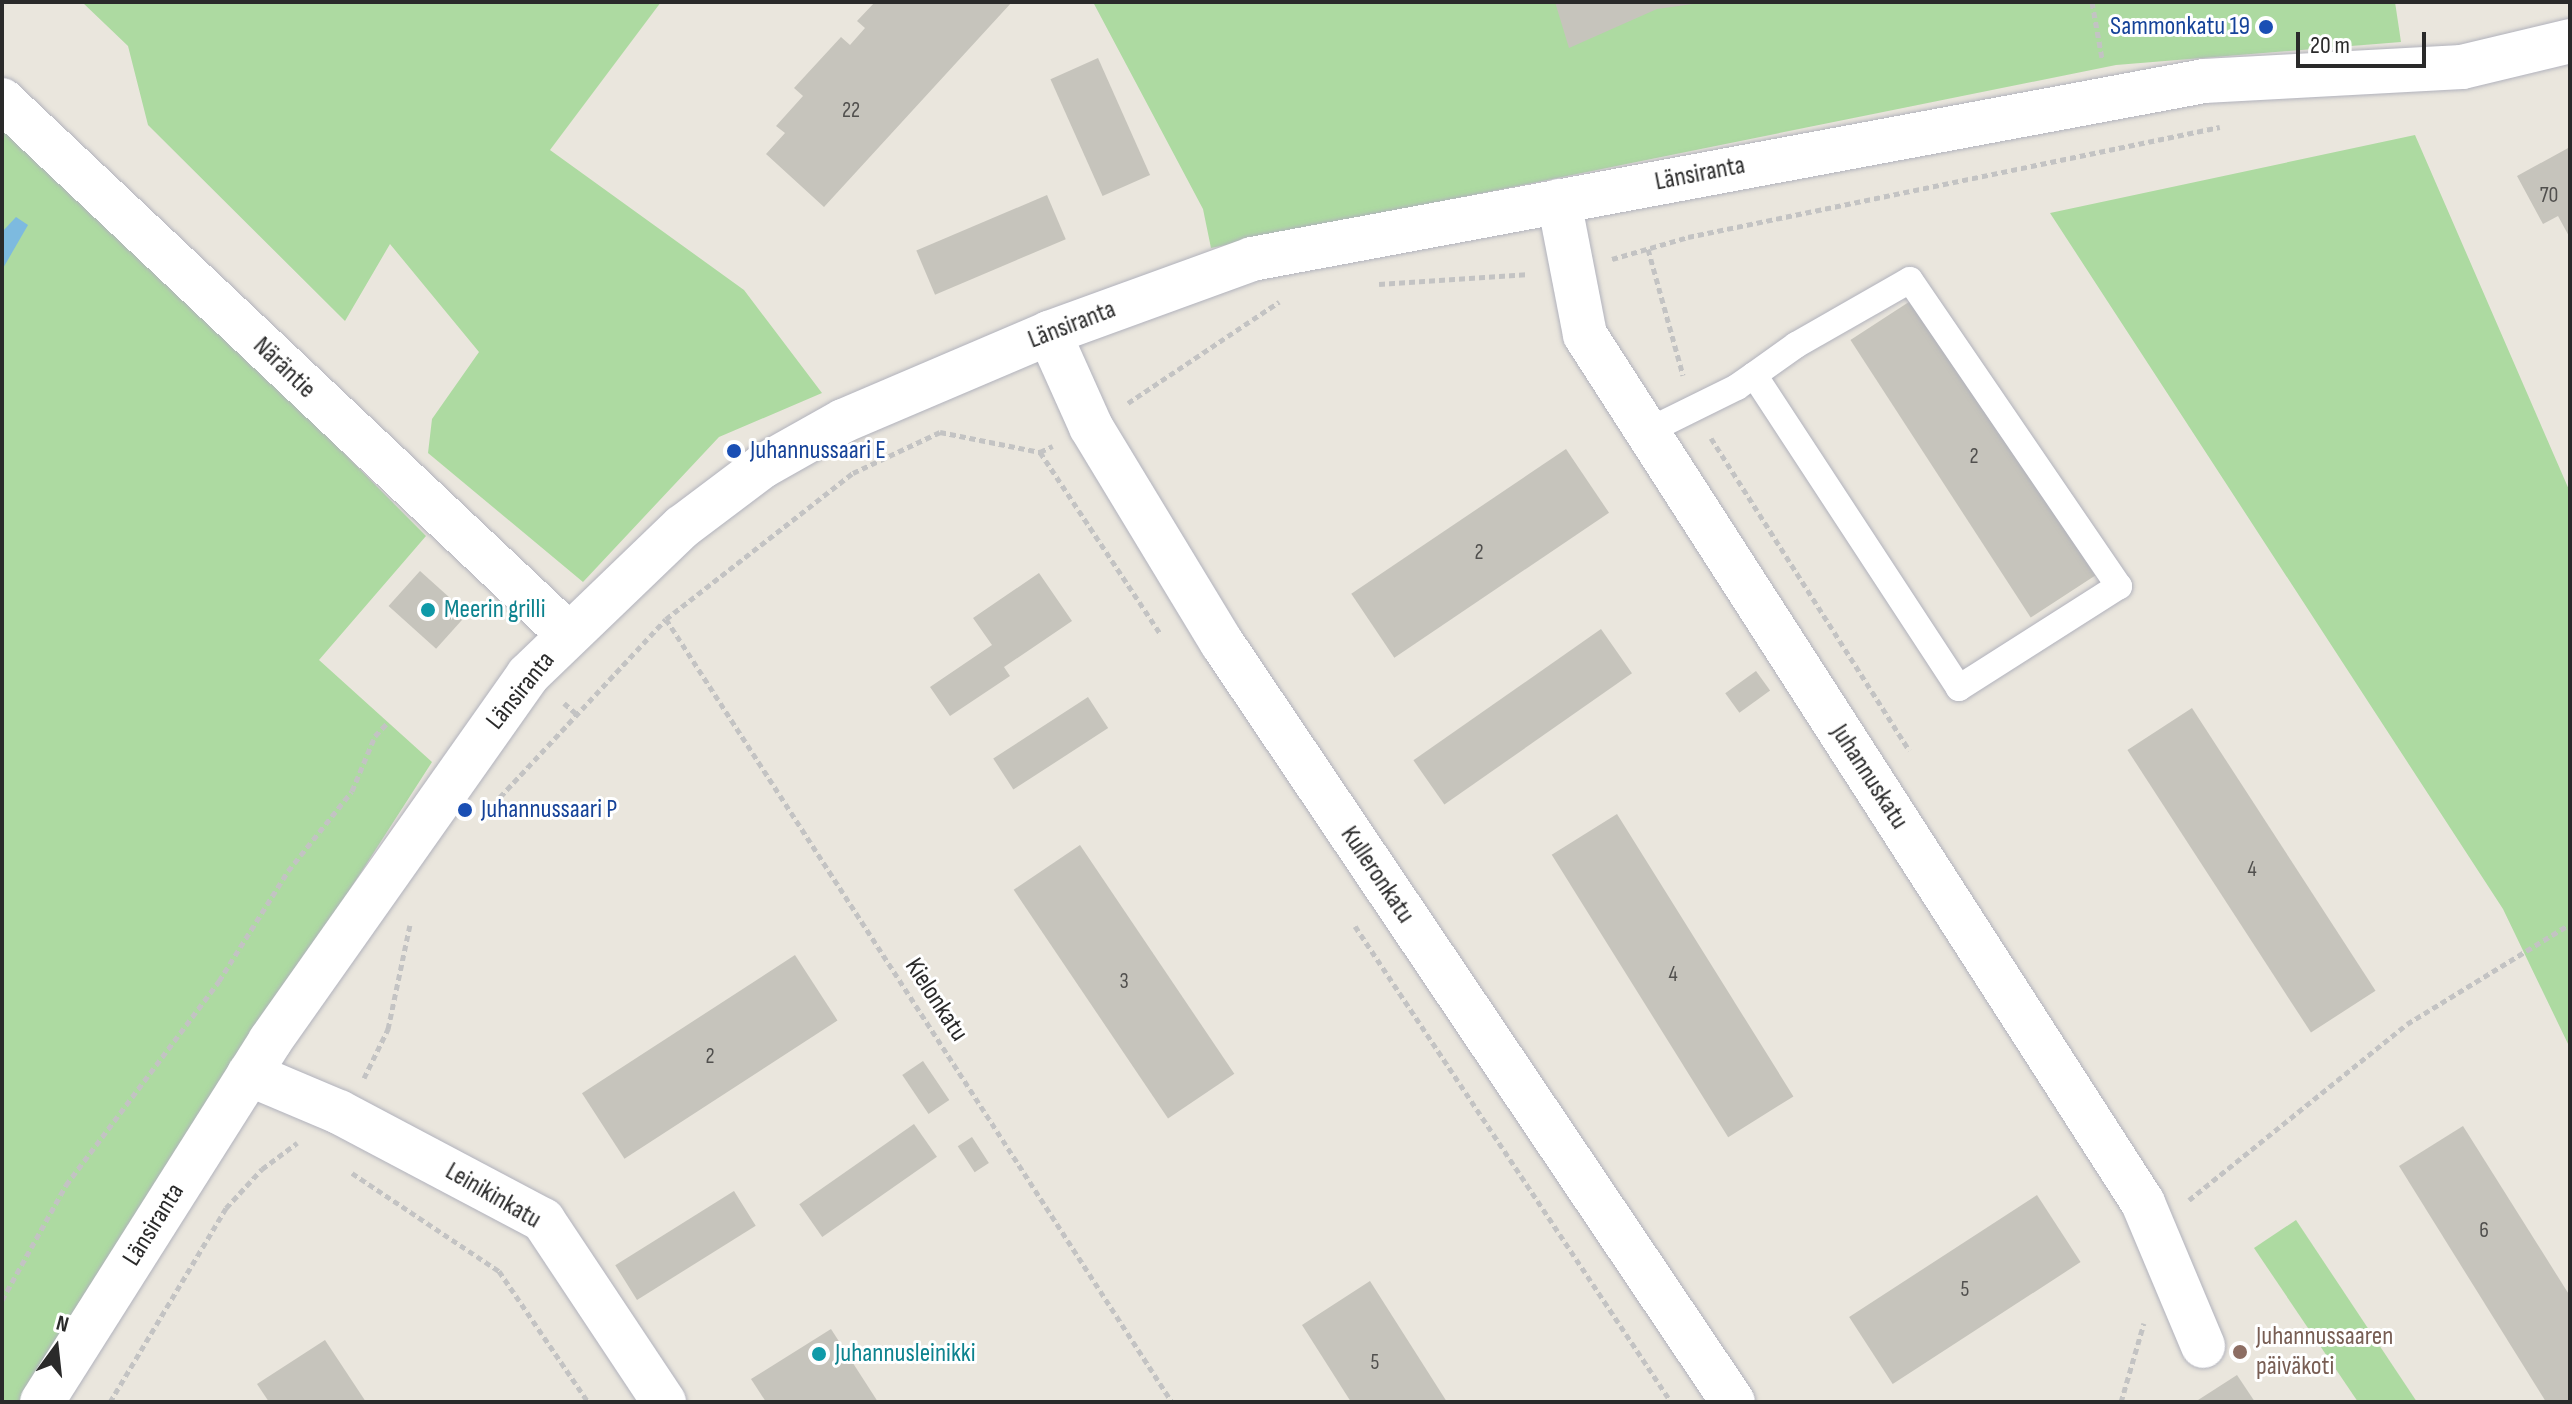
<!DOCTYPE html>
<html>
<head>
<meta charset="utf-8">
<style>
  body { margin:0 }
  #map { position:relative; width:2572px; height:1404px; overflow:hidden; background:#eae6dd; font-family:"Sofia Sans Condensed",sans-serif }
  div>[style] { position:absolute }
  .green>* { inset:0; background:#addaa1 }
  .water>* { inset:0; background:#7dbadf }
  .building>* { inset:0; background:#c6c4bc; transform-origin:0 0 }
  .path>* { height:5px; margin-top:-2.5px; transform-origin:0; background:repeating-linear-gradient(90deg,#c3c3c3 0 6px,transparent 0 10px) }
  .roads { filter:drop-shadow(0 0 2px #b1b2bc) drop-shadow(0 0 2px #b1b2bc) }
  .lane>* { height:26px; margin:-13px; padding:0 13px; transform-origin:13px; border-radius:13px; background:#fff }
  .street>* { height:44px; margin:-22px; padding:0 22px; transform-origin:22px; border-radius:22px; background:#fff }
  .secondary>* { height:44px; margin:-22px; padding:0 22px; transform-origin:22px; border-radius:22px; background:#fff }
  .dots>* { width:22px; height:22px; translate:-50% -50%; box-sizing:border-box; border:4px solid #fff; border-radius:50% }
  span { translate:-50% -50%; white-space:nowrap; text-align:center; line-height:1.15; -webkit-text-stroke:6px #fff; paint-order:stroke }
  .number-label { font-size:22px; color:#51504e }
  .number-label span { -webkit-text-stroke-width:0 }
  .transit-label { font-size:26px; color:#164399 }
  .right { translate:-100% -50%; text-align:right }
  .left { translate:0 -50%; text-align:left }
  .street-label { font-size:26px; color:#2a2a2a }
  .culture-label { font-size:26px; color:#0d838f }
  .education-label { font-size:26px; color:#785e54 }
  .frame { position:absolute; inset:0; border:4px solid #2a2a2a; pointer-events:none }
  .north { position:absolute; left:16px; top:1308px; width:80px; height:80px; -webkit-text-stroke:6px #fff; paint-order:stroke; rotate:15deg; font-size:22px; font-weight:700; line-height:32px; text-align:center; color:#2a2a2a }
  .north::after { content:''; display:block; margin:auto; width:28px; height:36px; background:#2a2a2a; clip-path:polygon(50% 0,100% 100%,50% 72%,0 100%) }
  .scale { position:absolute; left:2296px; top:32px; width:130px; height:36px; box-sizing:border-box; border:4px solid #2a2a2a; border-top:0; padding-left:10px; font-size:24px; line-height:28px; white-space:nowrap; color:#2a2a2a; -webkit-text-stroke:6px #fff; paint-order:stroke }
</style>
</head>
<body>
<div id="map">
  <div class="green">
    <div style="clip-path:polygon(82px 2px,661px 2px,550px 150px,744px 290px,822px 393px,719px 437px,583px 582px,428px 453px,432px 419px,479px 352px,390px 244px,345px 321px,148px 125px,128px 46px)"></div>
    <div style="clip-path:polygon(1093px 2px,2395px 2px,2401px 42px,2116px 65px,1211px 248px,1203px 209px)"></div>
    <div style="clip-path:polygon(2px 109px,426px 536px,319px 660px,432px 762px,20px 1402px,2px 1402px)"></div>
    <div style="clip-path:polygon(2415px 135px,2570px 492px,2570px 1048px,2503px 909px,2050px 213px)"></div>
    <div style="clip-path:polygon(2296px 1220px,2417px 1402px,2358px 1402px,2254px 1248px)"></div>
  </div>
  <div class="water">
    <div style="clip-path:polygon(16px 217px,28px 225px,2px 270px,2px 232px)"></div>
  </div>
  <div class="building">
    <div style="clip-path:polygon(875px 2px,1012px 2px,824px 207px,766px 154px,785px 133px,776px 126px,803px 96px,794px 88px,841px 37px,850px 45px,865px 28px,857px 21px)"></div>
    <div style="clip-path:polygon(1555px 2px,1693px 2px,1693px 4px,1657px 9px,1569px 48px)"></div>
    <div style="left:1098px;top:58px;width:128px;height:52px;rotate:66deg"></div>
    <div style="clip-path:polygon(2570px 147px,2570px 238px,2558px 216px,2543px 224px,2517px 176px)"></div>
    <div style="left:1047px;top:195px;width:48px;height:142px;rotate:67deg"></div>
    <div style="left:1915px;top:298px;width:331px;height:77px;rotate:57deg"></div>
    <div style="left:1566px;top:449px;width:77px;height:259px;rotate:56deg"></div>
    <div style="left:420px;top:571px;width:64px;height:47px;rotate:42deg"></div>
    <div style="clip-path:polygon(1039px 573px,1072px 621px,1004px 667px,1010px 676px,950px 716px,930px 687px,992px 645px,973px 618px)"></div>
    <div style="left:1601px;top:629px;width:54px;height:229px;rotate:55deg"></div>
    <div style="left:1756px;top:671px;width:24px;height:38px;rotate:54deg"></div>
    <div style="left:1088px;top:697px;width:37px;height:113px;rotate:57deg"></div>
    <div style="left:2192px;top:708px;width:337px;height:77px;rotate:57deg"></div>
    <div style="left:1617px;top:814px;width:333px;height:77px;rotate:58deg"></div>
    <div style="left:1080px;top:845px;width:276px;height:80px;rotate:56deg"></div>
    <div style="left:795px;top:955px;width:78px;height:254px;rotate:57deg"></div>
    <div style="left:923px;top:1061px;width:47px;height:25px;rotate:56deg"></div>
    <div style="left:914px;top:1124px;width:40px;height:140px;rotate:55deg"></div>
    <div style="clip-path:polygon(2463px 1126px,2570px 1296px,2570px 1402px,2546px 1402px,2399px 1166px)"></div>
    <div style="left:972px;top:1137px;width:31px;height:17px;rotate:57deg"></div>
    <div style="left:734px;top:1191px;width:41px;height:140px;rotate:58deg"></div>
    <div style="left:2037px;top:1195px;width:80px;height:224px;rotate:57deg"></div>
    <div style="clip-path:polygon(1370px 1281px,1447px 1402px,1351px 1402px,1302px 1325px)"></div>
    <div style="clip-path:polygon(831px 1329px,878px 1402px,766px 1402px,751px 1379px)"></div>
    <div style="clip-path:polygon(325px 1340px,366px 1402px,269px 1402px,257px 1384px)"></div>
    <div style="clip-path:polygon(2237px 1375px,2255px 1402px,2195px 1402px)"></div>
  </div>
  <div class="path">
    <div style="left:2092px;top:2px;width:57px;rotate:79.9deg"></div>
    <div style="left:1648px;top:249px;width:131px;rotate:74.5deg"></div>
    <div style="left:1612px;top:259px;width:79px;rotate:-16.1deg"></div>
    <div style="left:1688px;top:237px;width:543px;rotate:-11.68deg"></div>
    <div style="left:1379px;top:284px;width:149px;rotate:-3.8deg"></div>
    <div style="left:1128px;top:403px;width:182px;rotate:-33.8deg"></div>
    <div style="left:1711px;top:438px;width:370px;rotate:57.6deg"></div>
    <div style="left:1040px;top:452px;width:219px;rotate:56.5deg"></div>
    <div style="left:666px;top:619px;width:932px;rotate:57.13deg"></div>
    <div style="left:564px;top:703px;width:18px;rotate:41deg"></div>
    <div style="left:500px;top:797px;width:243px;rotate:-47deg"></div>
    <div style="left:666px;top:619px;width:237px;rotate:-38deg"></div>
    <div style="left:853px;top:473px;width:96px;rotate:-25.2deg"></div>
    <div style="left:940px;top:432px;width:102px;rotate:11.3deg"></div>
    <div style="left:1040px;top:452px;width:14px;rotate:-25deg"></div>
    <div style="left:1355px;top:926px;width:571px;rotate:56.42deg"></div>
    <div style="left:364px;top:1078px;width:55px;rotate:-63.9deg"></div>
    <div style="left:388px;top:1029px;width:106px;rotate:-78.1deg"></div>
    <div style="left:352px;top:1173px;width:177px;rotate:33.7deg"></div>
    <div style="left:499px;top:1271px;width:158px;rotate:55.8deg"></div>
    <div style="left:2189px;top:1200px;width:280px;rotate:-38.9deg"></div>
    <div style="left:2407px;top:1024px;width:191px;rotate:-31.5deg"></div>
    <div style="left:2px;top:1300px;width:132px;rotate:-60.9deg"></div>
    <div style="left:66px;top:1185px;width:255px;rotate:-53.1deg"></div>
    <div style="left:219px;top:981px;width:130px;rotate:-57.9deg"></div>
    <div style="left:288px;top:871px;width:102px;rotate:-51.3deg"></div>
    <div style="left:352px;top:791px;width:60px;rotate:-67.3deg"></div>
    <div style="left:375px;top:736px;width:18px;rotate:-47deg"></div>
    <div style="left:110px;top:1402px;width:226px;rotate:-59.1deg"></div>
    <div style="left:226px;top:1208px;width:53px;rotate:-47.3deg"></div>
    <div style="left:262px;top:1169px;width:44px;rotate:-36.6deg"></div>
    <div style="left:2121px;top:1402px;width:82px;rotate:-73.8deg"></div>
  </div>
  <div class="roads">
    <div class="lane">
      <div style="left:1646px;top:432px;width:102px;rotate:-26.3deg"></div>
      <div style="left:1737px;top:387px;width:21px;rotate:-35deg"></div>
      <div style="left:1754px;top:375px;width:52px;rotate:-35.5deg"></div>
      <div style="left:1796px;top:345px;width:131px;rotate:-29.7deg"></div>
      <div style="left:1910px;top:280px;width:371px;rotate:55.7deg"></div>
      <div style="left:2119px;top:586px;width:190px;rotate:147.5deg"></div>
      <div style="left:1959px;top:688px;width:374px;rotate:-123.2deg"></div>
    </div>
    <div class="street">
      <div style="left:2px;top:100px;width:778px;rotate:43.33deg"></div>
      <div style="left:1559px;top:201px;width:136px;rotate:79deg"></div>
      <div style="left:1585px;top:335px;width:1032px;rotate:57.26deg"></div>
      <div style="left:2143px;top:1203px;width:155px;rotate:67.2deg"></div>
      <div style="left:1049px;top:333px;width:103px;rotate:65.9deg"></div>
      <div style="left:1091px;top:427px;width:253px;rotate:58.8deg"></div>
      <div style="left:1222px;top:643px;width:915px;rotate:56.05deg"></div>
      <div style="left:249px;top:1074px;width:98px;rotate:22.9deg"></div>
      <div style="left:339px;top:1112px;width:231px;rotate:27.9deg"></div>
      <div style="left:543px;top:1220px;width:219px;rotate:56.4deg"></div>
    </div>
    <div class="secondary">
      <div style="left:42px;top:1402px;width:427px;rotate:-57.7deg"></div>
      <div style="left:270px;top:1041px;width:448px;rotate:-54.8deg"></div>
      <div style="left:528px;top:675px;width:214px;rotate:-43.9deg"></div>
      <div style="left:682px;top:527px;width:101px;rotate:-37deg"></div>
      <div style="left:763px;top:466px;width:92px;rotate:-29.4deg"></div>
      <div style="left:843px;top:421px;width:224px;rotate:-23.1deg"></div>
      <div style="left:1049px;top:333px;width:216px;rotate:-20deg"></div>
      <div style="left:1252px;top:259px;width:968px;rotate:-10.59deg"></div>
      <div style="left:2204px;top:81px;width:258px;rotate:-3.1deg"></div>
      <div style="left:2462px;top:67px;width:111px;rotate:-13.5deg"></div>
    </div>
  </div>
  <div class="dots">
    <div style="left:2266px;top:27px;background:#1a4fb4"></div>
    <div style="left:734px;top:451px;background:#1a4fb4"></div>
    <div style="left:428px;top:610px;background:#0f9aa8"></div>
    <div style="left:465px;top:810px;background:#1a4fb4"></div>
    <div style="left:2240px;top:1352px;background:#8d6e63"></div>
    <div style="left:819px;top:1354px;background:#0f9aa8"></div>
  </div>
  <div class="number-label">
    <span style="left:851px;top:111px">22</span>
    <span style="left:2549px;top:196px">70</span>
    <span style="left:1974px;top:457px">2</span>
    <span style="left:1479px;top:553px">2</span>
    <span style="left:2252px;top:870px">4</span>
    <span style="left:1673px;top:975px">4</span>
    <span style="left:1124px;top:982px">3</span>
    <span style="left:710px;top:1057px">2</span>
    <span style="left:2484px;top:1231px">6</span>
    <span style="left:1965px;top:1290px">5</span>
    <span style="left:1375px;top:1363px">5</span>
  </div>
  <div class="transit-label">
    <span class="right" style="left:2250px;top:27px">Sammonkatu 19</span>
    <span class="left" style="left:750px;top:451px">Juhannussaari E</span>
    <span class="left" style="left:481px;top:810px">Juhannussaari P</span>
  </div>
  <div class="street-label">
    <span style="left:1700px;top:174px;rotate:-11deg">Länsiranta</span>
    <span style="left:1072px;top:325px;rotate:-21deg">Länsiranta</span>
    <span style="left:284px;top:368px;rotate:44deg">Näräntie</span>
    <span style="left:521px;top:691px;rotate:-51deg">Länsiranta</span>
    <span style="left:1869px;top:777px;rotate:57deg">Juhannuskatu</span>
    <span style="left:1377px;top:875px;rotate:56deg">Kulleronkatu</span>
    <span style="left:936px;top:1000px;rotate:57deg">Kielonkatu</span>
    <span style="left:493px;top:1196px;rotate:30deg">Leinikinkatu</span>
    <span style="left:154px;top:1225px;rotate:-58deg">Länsiranta</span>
  </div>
  <div class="culture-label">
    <span class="left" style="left:444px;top:610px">Meerin grilli</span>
    <span class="left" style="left:835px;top:1354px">Juhannusleinikki</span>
  </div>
  <div class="education-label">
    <span class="left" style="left:2256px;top:1352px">Juhannussaaren<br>päiväkoti</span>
  </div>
  <div class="frame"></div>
  <div class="north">N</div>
  <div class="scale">20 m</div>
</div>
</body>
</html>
